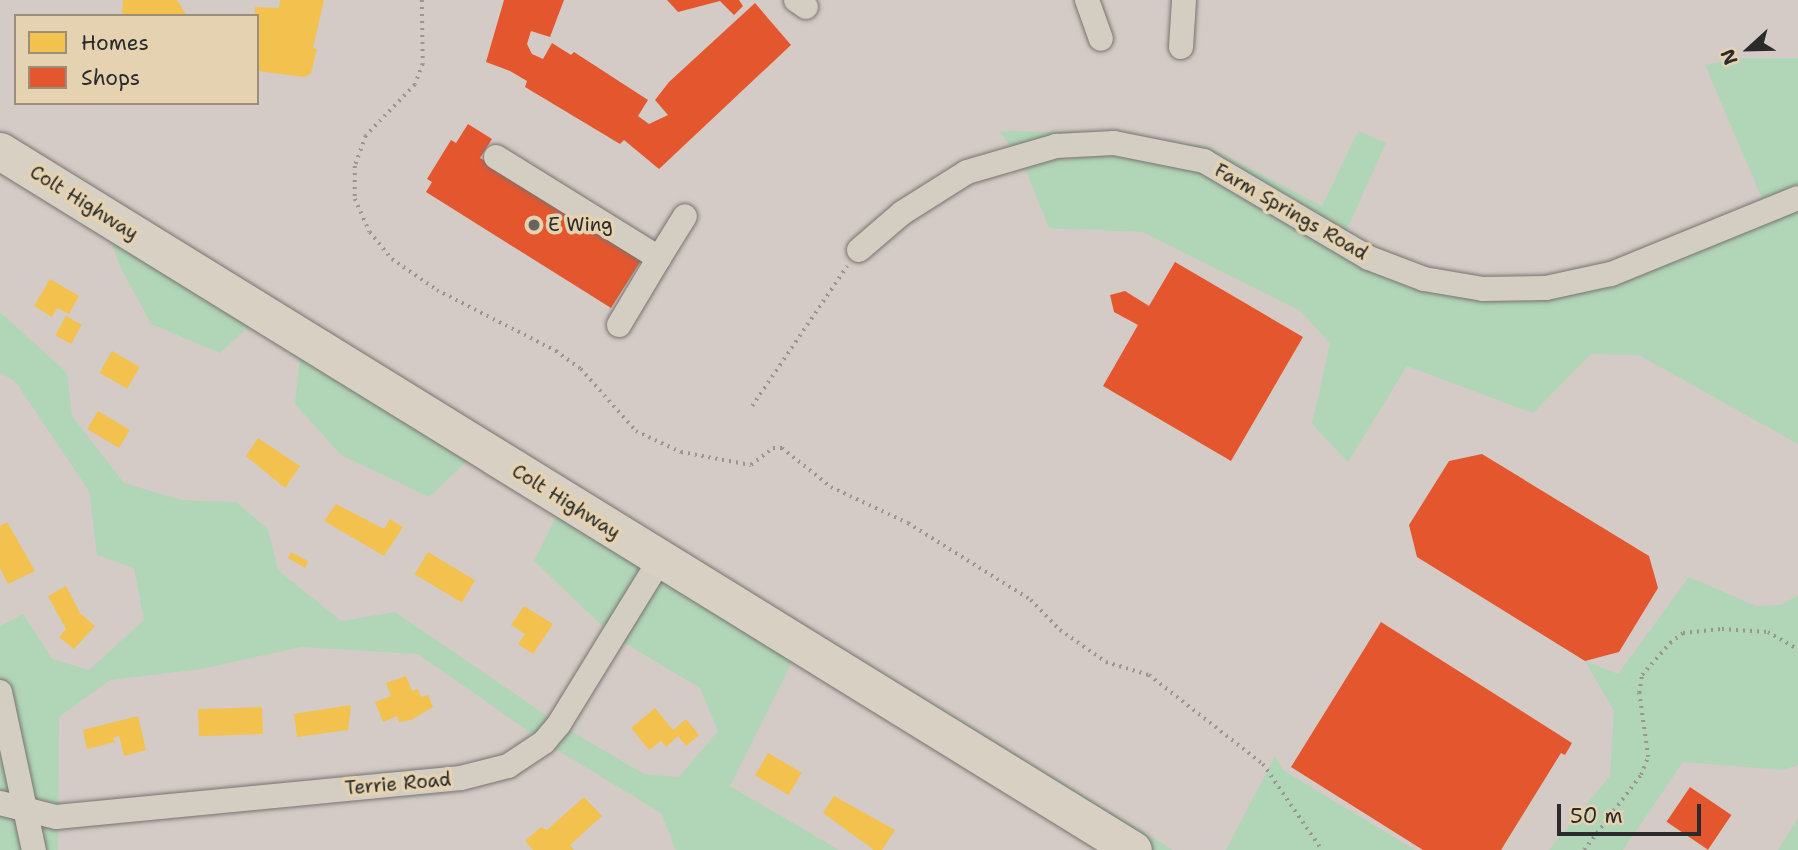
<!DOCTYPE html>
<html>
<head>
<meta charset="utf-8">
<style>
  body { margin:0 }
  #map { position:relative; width:1798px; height:850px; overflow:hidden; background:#d4cbc6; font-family:"Shantell Sans",sans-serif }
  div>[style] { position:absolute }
  .green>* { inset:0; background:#b1d5b7 }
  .homes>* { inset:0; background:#f2c14e; transform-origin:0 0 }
  .shops>* { inset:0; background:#e4572e; transform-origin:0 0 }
  .path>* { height:3.5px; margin-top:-1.75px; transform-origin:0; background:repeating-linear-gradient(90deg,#9b958f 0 2px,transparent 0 7px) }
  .roads { filter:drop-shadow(0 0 2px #777371) drop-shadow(0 0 2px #777371) }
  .minor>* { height:24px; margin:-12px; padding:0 12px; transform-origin:12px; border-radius:12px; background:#d4cdc2 }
  .highway>* { height:37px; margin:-18.5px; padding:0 18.5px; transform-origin:18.5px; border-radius:18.5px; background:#d8d0c3 }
  .dots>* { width:19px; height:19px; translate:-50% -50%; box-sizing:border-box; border:4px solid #e5d2b0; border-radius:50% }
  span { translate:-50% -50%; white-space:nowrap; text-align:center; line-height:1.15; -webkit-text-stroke:7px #e5d2b0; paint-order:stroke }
  .street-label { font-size:19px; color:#2b2b2b }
  .poi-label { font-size:19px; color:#2b2b2b }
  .left { translate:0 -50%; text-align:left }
  .legend { position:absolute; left:14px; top:14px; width:245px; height:91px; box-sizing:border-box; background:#e5d2b0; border:2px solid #9b8f7b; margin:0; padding:9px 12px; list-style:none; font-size:21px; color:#2b2b2b }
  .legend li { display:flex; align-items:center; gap:14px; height:35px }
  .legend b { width:35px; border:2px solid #9b8f7b }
  .north { position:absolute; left:1714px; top:14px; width:70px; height:70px; -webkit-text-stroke:5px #e5d2b0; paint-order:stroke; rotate:248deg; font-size:19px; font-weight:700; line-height:28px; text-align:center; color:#2b2b2b }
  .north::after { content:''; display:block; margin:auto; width:24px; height:32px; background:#2b2b2b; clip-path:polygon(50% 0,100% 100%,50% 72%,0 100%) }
  .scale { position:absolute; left:1557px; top:804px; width:144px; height:32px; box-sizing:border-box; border:4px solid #2b2b2b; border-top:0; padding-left:9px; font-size:21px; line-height:24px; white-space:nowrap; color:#2b2b2b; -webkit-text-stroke:5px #e5d2b0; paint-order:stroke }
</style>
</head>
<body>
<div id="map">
  <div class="green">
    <div style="clip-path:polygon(1738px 58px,1798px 58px,1798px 444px,1639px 355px,1591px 354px,1533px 413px,1407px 366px,1348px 462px,1312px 424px,1330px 344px,1301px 311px,1143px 232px,1049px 228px,1025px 168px,1000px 131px,1099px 133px,1209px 147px,1322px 206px,1358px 131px,1386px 143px,1341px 242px,1369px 258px,1546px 288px,1767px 210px,1705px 65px)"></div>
    <div style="clip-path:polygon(0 136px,1173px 850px,1133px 850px,800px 646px,730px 786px,839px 850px,676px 850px,661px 813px,544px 742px,418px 654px,301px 647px,201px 669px,110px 680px,59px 717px,58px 850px,0 850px,0 626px,23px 614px,52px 659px,89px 670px,144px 620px,134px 568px,97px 555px,89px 491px,15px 381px,0 373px,0 312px,67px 373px,72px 416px,124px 483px,181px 500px,236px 502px,268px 529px,278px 570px,341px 621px,395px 612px,559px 724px,644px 774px,679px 777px,718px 731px,700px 688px,613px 636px,534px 561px,564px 501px,480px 449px,429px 497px,341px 455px,295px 404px,302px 339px,262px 314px,220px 353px,151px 324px,120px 266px,101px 214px)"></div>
    <div style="clip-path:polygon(1689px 577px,1756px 606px,1782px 605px,1798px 595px,1798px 765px,1782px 770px,1683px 762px,1623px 850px,1549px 850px,1610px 776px,1614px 711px,1585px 661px,1618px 674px)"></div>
    <div style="clip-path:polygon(1275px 756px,1283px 770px,1415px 850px,1226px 850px)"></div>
    <div style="clip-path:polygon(1798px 818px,1798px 850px,1778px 850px)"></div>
  </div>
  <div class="homes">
    <div style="clip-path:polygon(123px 0,177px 0,187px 16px,122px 16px)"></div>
    <div style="clip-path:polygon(280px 0,324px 0,313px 48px,317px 49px,311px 73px,305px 77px,257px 71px,255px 7px,279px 8px)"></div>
    <div style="clip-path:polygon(50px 279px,79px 296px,69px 314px,57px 308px,52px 317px,34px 306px)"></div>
    <div style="left:66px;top:316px;width:18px;height:22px;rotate:29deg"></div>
    <div style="left:112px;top:351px;width:32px;height:25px;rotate:30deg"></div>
    <div style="left:98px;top:411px;width:37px;height:21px;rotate:31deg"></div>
    <div style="clip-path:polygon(258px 438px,300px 466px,285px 488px,246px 456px)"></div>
    <div style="clip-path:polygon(336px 504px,384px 529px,390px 519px,403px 527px,384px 556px,324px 521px)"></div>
    <div style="clip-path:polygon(7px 522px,35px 571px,8px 584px,0 568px,0 526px)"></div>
    <div style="clip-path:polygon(291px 552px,308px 561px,305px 568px,288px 558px)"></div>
    <div style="left:428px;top:552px;width:55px;height:26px;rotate:31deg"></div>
    <div style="clip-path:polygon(66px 586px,80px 613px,95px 626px,74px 649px,59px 637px,66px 629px,48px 596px)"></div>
    <div style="clip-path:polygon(524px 606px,553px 624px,533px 654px,518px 644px,525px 634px,511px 625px)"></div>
    <div style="clip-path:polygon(406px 676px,412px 691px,418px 689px,421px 697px,428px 695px,433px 707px,411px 720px,399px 722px,397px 716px,383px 722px,375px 702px,391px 696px,386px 683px)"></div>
    <div style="clip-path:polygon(351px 705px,348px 730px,297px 737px,294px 714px)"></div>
    <div style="left:262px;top:707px;width:27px;height:64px;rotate:88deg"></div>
    <div style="clip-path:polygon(655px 708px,673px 730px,686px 719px,699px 735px,686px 746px,678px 736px,666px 747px,661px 741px,649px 750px,631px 728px)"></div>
    <div style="clip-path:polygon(138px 716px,146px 750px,124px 756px,119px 736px,113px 738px,115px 742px,87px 749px,83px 730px)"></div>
    <div style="left:768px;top:753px;width:39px;height:26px;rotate:30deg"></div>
    <div style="clip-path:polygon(834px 796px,895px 830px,882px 850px,874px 850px,823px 813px)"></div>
    <div style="clip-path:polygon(584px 797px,602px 816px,570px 845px,574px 850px,533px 850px,525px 841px,541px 827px,547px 830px)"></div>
  </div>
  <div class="shops">
    <div style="clip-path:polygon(504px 0,564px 0,550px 37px,531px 31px,527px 44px,532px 54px,543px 59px,552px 43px,571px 55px,574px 52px,648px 100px,638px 116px,649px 124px,668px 115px,655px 100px,669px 82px,755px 3px,791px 45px,659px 169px,624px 140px,620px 144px,525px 87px,527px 81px,510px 71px,486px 62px)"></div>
    <div style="clip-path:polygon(667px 0,739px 0,743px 6px,734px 15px,720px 1px,678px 12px)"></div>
    <div style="clip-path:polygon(468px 124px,492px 139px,480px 158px,642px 259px,611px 308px,426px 192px,432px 182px,427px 179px,451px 140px,456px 143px)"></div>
    <div style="clip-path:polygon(1175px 262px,1303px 337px,1231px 461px,1103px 386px,1138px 325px,1114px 312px,1110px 295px,1125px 291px,1149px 306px)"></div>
    <div style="clip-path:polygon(1482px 454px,1649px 556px,1658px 588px,1619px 652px,1585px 661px,1417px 557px,1409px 525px,1449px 461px)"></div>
    <div style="clip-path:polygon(1381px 622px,1572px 743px,1565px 755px,1561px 753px,1501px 850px,1423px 850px,1291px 767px)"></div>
    <div style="left:1690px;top:787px;width:50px;height:42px;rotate:34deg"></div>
  </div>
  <div class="path">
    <div style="left:422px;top:0;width:64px;rotate:89.1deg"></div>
    <div style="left:423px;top:64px;width:22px;rotate:111deg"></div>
    <div style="left:415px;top:85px;width:71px;rotate:133.9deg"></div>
    <div style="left:366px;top:136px;width:32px;rotate:110deg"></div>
    <div style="left:355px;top:166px;width:33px;rotate:90deg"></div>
    <div style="left:355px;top:199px;width:36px;rotate:66deg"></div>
    <div style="left:370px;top:232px;width:35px;rotate:51deg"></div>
    <div style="left:392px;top:259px;width:55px;rotate:34.6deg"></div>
    <div style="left:437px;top:290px;width:134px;rotate:27.1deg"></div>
    <div style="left:556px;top:351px;width:31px;rotate:36deg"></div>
    <div style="left:581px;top:369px;width:83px;rotate:48.4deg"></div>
    <div style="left:636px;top:431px;width:50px;rotate:25deg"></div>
    <div style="left:681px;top:452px;width:71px;rotate:10.5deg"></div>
    <div style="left:751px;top:465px;width:28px;rotate:-38deg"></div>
    <div style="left:773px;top:448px;width:9px"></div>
    <div style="left:782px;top:448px;width:63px;rotate:38.5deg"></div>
    <div style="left:831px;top:487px;width:85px;rotate:25.1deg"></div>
    <div style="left:908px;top:523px;width:145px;rotate:32deg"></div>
    <div style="left:1031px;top:600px;width:42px;rotate:46deg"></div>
    <div style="left:1060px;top:630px;width:56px;rotate:34.8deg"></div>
    <div style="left:1106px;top:662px;width:45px;rotate:16.8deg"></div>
    <div style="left:1149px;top:675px;width:145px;rotate:38deg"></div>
    <div style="left:1263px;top:764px;width:104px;rotate:55.5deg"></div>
    <div style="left:752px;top:406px;width:169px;rotate:-55.8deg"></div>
    <div style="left:1584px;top:850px;width:94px;rotate:-52.8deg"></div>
    <div style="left:1641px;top:775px;width:19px;rotate:-69deg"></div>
    <div style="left:1648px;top:757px;width:65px;rotate:-98deg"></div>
    <div style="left:1639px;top:693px;width:18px;rotate:-81deg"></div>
    <div style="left:1642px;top:675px;width:43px;rotate:-48.8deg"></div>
    <div style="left:1670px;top:643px;width:16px;rotate:-38deg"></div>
    <div style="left:1683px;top:633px;width:39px;rotate:-6deg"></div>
    <div style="left:1722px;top:629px;width:46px;rotate:3.7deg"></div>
    <div style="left:1768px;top:632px;width:34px;rotate:30deg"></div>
  </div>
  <div class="roads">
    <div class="minor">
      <div style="left:796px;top:0;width:12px;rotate:35deg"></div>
      <div style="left:1087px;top:0;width:41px;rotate:70.3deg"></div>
      <div style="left:1181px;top:47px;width:47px;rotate:-86.3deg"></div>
      <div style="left:496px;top:157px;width:192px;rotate:31.8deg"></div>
      <div style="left:659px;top:258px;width:49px;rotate:-58.2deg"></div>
      <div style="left:859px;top:250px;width:57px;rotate:-40.7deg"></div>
      <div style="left:902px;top:213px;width:77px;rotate:-32.2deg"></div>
      <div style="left:967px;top:172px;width:93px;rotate:-16.3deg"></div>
      <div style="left:1056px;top:146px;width:58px;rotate:-3deg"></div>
      <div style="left:1114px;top:143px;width:92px;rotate:11.3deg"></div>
      <div style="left:1204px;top:161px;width:191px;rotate:30.5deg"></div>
      <div style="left:1369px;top:258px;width:59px;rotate:20.9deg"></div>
      <div style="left:1424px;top:279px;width:60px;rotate:9.6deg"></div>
      <div style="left:1483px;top:289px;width:63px;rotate:-0.9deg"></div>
      <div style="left:1546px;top:288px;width:66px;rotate:-12.2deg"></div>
      <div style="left:1611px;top:274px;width:202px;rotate:-22.1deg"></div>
      <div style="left:619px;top:325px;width:78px;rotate:-59.2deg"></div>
      <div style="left:0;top:692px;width:162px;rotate:77.9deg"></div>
      <div style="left:0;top:803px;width:58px;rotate:14deg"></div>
      <div style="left:56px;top:817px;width:407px;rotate:-5.5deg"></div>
      <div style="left:461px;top:778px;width:49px;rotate:-14.3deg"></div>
      <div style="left:508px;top:766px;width:43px;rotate:-33.7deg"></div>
      <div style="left:544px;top:742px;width:23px;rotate:-50deg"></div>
      <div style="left:559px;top:724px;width:193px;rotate:-58.4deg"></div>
    </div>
    <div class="highway">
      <div style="left:0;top:151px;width:1331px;rotate:31.67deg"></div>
    </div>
  </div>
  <div class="dots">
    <div style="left:534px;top:225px;background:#666361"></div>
  </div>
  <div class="street-label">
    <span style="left:84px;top:203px;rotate:32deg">Colt Highway</span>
    <span style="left:1291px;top:212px;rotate:30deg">Farm Springs Road</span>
    <span style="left:566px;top:502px;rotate:32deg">Colt Highway</span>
    <span style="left:398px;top:784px;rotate:-5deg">Terrie Road</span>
  </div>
  <div class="poi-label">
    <span class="left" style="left:548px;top:225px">E Wing</span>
  </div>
  <ul class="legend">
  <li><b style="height:19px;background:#f2c14e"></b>Homes</li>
  <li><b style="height:19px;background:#e4572e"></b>Shops</li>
  </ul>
  <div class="north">N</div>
  <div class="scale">50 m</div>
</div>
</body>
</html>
